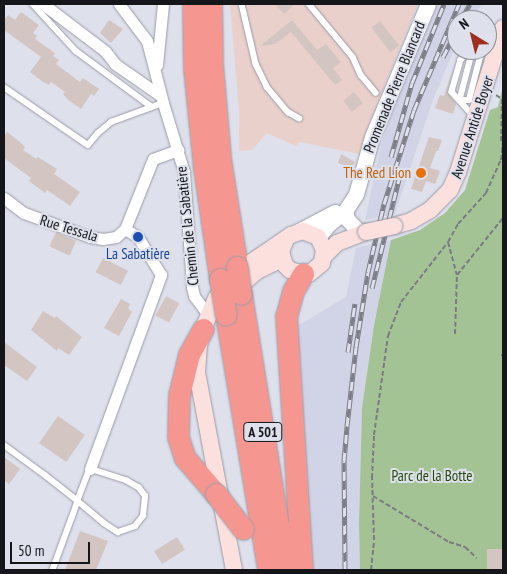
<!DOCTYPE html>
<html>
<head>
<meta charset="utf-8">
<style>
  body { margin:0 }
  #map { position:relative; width:507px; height:574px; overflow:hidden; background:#dee0ec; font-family:"PT Sans Narrow",sans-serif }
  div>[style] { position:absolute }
  .industrial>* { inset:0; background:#ead0cb }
  .built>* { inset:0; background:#d1d3e6 }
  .green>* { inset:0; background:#a3c395 }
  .building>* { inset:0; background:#d3c5c2; transform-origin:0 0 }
  .path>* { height:2px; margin-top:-1px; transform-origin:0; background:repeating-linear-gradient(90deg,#7a7b83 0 5px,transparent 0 7.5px) }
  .roads { filter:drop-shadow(0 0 1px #9a9ba7) drop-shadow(0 0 1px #9a9ba7) }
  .service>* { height:5.5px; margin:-2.75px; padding:0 2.75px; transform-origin:2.75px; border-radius:2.75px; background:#fff }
  .minor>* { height:11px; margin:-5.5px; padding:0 5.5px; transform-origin:5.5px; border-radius:5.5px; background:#fff }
  .tertiary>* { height:15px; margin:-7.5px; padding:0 7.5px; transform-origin:7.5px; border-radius:7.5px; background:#fff }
  .secondary>* { height:16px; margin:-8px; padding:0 8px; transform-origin:8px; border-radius:8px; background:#fce0de }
  .motorway>* { height:21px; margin:-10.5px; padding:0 10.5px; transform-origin:10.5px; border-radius:10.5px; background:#f59790 }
  .rail>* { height:5px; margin-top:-2.5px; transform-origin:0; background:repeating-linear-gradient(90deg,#dee0ec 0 9px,#7c7e86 0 18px); box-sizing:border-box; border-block:1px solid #7c7e86 }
  .bridges { filter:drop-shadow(0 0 1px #9a9ba7) drop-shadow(0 0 1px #9a9ba7) }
  .secondary-bridge>* { height:16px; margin:-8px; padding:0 8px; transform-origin:8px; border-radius:8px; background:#fce0de }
  .motorway-bridge>* { height:21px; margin:-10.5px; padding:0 10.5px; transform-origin:10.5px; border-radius:10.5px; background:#f59790 }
  .dots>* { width:14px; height:14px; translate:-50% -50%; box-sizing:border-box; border:2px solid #dee0ec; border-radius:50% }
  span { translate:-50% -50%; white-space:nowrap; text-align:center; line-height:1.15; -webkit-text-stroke:4px #dee0ec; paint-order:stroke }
  .shield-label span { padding:1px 4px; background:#dee0ec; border:1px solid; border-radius:4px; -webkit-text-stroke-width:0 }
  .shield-label { font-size:14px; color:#15161a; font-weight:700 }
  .street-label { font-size:15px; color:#15161a }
  .food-label { font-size:15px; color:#c56008 }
  .right { translate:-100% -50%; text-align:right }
  .transit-label { font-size:15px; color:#164399 }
  .park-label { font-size:15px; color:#224907 }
  .frame { position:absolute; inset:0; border:5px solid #15161a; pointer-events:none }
  .north { position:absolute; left:447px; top:10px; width:50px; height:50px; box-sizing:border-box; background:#dee0ec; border:1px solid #8e8f98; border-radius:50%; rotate:324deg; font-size:14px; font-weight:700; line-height:20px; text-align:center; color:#15161a }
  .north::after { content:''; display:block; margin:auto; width:18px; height:22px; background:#9a301d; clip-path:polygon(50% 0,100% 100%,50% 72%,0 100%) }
  .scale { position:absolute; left:10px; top:542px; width:80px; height:22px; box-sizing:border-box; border:2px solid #15161a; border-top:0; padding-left:6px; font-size:15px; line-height:18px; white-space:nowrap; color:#15161a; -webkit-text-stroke:4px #dee0ec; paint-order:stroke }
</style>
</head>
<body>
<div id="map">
  <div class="industrial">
    <div style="clip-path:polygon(230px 4px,418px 4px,367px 128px,360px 154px,299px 142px,296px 146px,267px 133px,252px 150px,239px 151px,239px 110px)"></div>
  </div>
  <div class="built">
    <div style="clip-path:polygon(438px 4px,482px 4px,470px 20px,457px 20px,457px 42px,433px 100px,395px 214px,365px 220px,381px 146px,391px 112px)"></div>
    <div style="clip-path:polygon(391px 240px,374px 325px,362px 408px,359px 524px,360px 570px,312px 570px,294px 328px,346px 297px,356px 248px)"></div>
  </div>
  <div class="green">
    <div style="clip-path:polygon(503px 86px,503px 570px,360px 570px,359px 524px,362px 408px,374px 325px,391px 240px,420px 230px,445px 213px,465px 190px,490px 110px,498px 107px)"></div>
  </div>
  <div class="building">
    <div style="clip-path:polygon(275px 4px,295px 4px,284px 14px)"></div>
    <div style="clip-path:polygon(21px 12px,39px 25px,33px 33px,37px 36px,35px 39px,55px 53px,53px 56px,59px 60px,56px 64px,80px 82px,83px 78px,99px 89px,94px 96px,91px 94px,81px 109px,67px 99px,63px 94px,65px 92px,51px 82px,49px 85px,43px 82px,30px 72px,41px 57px,4px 30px,4px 21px,8px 15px,15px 20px)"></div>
    <div style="clip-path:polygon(109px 20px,123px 29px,111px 43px,100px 33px)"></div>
    <div style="clip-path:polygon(292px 20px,317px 50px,326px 44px,341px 62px,333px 68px,342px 80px,335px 85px,291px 32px,275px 44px,260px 46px)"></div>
    <div style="left:380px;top:21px;width:31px;height:11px;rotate:52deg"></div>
    <div style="clip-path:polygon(455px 63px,447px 91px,456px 104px,453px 114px,435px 108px,440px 95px,444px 96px)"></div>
    <div style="left:354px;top:92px;width:14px;height:14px;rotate:51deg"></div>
    <div style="clip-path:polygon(7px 132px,20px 142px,25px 147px,23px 150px,36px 159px,38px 157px,57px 169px,54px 174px,80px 192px,70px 206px,47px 190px,45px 193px,29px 181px,31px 178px,4px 158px,4px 137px)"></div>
    <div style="clip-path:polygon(429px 137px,442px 140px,438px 151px,436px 151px,430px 168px,440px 171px,435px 184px,426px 181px,422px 192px,411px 189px)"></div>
    <div style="clip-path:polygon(341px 154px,355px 162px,352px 168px,338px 163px)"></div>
    <div style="left:56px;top:232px;width:22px;height:16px;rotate:24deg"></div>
    <div style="left:103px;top:258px;width:28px;height:16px;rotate:27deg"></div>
    <div style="left:166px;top:296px;width:15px;height:22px;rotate:28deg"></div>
    <div style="clip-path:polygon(121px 299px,130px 304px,128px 308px,132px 312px,119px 336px,104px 328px)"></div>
    <div style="clip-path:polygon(43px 311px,55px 318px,56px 316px,82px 337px,69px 355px,58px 348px,57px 351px,31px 330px)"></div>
    <div style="clip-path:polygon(4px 342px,37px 367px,27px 381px,4px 365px)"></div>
    <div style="left:58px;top:416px;width:33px;height:33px;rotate:35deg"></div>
    <div style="clip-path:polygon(4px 457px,20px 469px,9px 484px,4px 480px)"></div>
    <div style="clip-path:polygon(80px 531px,108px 541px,96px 570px,65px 570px)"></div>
    <div style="left:177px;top:537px;width:15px;height:27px;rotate:58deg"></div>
    <div style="left:487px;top:549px;width:16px;height:21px"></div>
  </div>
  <div class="path">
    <div style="left:496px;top:95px;width:7px;rotate:34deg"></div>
    <div style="left:502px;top:99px;width:45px;rotate:91.3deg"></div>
    <div style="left:448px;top:242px;width:34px;rotate:75deg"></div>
    <div style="left:455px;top:334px;width:59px;rotate:-88.1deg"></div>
    <div style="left:457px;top:275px;width:73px;rotate:-51.1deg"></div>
    <div style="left:501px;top:355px;width:2px"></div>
    <div style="left:373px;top:496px;width:89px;rotate:31.2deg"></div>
    <div style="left:449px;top:542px;width:17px;rotate:17deg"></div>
    <div style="left:465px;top:547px;width:16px;rotate:43deg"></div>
    <div style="left:371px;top:570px;width:30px;rotate:-84deg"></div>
    <div style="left:374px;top:540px;width:62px;rotate:-91.8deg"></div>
    <div style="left:372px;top:478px;width:43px;rotate:-87.3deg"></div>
    <div style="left:374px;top:435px;width:100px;rotate:-82deg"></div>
    <div style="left:388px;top:336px;width:36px;rotate:-69deg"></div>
    <div style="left:401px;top:302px;width:76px;rotate:-51.9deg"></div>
    <div style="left:448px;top:242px;width:21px;rotate:-61deg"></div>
    <div style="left:458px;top:224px;width:42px;rotate:-47.9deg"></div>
    <div style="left:486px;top:193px;width:36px;rotate:-66deg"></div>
    <div style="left:501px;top:160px;width:20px;rotate:-84deg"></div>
  </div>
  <div class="roads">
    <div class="service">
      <div style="left:33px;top:4px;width:64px;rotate:47.5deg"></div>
      <div style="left:76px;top:51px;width:94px;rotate:36.4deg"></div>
      <div style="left:242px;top:4px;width:62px;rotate:76.9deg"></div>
      <div style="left:256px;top:64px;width:25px;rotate:64deg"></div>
      <div style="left:267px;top:87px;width:33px;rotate:50deg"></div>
      <div style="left:288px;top:112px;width:13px;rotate:29deg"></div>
      <div style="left:309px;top:4px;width:69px;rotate:50.3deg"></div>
      <div style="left:353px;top:57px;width:20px;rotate:66deg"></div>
      <div style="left:361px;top:75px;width:23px;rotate:50deg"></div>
      <div style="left:487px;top:32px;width:15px;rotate:-23deg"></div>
      <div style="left:471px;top:50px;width:14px;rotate:135deg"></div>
      <div style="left:461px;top:60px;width:33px;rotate:106deg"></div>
      <div style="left:452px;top:92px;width:31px;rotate:48deg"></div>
      <div style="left:473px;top:50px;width:52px;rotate:104.6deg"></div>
      <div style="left:460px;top:100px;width:9px"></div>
      <div style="left:469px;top:100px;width:44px;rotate:-75.7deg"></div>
      <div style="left:480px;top:57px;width:8px;rotate:-120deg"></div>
      <div style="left:4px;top:87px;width:102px;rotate:34.6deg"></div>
      <div style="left:88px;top:145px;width:16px;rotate:-50deg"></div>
      <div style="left:98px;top:133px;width:17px;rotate:-40deg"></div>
      <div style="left:111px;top:122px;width:55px;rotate:-20.1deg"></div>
      <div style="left:4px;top:445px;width:51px;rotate:36.2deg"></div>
      <div style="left:45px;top:475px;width:42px;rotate:38.2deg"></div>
      <div style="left:78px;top:501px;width:34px;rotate:40deg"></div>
      <div style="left:104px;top:523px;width:17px;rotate:33deg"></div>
      <div style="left:118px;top:532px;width:18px;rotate:-19deg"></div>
      <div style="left:135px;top:526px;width:13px;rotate:-51deg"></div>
      <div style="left:143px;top:516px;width:20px;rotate:-84deg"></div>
      <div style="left:145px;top:496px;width:10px;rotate:-127deg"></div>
      <div style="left:139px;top:488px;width:14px;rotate:-150deg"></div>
      <div style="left:127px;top:481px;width:39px;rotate:-162deg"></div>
      <div style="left:90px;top:469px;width:34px;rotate:111deg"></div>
      <div style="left:78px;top:501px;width:18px;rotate:109deg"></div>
      <div style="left:72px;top:518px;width:55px;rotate:110.1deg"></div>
    </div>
    <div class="minor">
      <div style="left:43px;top:4px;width:78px;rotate:37.2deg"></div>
      <div style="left:105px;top:51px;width:16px;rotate:52deg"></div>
      <div style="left:115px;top:64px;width:56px;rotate:34.8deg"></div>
      <div style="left:119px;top:4px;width:46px;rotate:52.9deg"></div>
      <div style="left:147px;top:41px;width:64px;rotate:75.5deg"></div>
      <div style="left:163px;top:103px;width:72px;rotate:73.1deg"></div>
      <div style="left:184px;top:172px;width:115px;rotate:86deg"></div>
      <div style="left:192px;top:287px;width:9px;rotate:77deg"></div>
      <div style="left:194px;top:296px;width:25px;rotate:53deg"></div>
      <div style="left:157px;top:65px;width:61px;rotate:-84.4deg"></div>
      <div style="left:4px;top:198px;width:25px;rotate:37deg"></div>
      <div style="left:24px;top:213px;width:70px;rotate:20deg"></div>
      <div style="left:90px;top:237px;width:13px;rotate:9deg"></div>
      <div style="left:103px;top:239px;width:13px;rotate:-9deg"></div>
      <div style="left:116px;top:237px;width:12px;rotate:-42deg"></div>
      <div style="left:125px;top:229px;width:75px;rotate:-68.2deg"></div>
      <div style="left:153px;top:159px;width:27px;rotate:-20deg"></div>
      <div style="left:90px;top:469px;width:207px;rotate:-69.9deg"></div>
      <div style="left:161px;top:275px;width:44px;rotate:-121.2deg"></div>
      <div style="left:138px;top:237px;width:15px;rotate:-148deg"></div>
    </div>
    <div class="tertiary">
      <div style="left:345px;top:211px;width:8px;rotate:76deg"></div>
      <div style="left:347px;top:219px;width:16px;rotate:47deg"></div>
      <div style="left:297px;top:232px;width:43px;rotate:-27.8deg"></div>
      <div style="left:318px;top:237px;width:17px;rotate:-50deg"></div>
      <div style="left:329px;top:224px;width:21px;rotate:-39deg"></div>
      <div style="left:345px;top:211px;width:20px;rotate:-57deg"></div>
      <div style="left:356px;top:194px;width:59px;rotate:-74.3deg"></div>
      <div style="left:372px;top:137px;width:144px;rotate:-67.2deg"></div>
    </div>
    <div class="secondary">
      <div style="left:394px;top:226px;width:18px;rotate:-16deg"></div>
      <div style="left:411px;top:221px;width:22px;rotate:-30deg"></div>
      <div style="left:430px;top:210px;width:28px;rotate:-45deg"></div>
      <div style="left:450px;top:190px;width:20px;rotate:-66deg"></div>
      <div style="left:458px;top:172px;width:151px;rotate:-72.6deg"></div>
      <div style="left:324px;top:256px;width:18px;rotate:-45deg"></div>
      <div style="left:337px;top:243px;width:31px;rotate:-21deg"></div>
      <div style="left:244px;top:282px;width:17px;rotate:-40deg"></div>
      <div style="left:257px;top:271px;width:28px;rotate:-26deg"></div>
      <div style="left:234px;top:570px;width:200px;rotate:-100.6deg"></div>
      <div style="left:197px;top:373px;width:27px;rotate:-86deg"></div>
      <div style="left:199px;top:346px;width:17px;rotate:-77deg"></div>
      <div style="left:203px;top:329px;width:34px;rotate:-67deg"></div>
      <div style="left:216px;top:298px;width:25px;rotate:-48deg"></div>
      <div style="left:233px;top:279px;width:27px;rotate:-42deg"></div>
      <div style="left:253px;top:261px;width:46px;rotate:-34.4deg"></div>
      <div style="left:291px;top:235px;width:13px;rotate:-18deg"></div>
      <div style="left:303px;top:231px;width:16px;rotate:22deg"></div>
      <div style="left:318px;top:237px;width:14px;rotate:65deg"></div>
      <div style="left:324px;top:250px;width:13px;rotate:99deg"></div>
      <div style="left:322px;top:263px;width:16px;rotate:140deg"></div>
      <div style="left:310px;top:273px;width:7px;rotate:172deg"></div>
      <div style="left:303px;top:274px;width:14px;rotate:-163deg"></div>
      <div style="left:290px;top:270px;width:7px;rotate:-135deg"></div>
      <div style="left:285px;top:265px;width:14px;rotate:-107deg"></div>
      <div style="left:281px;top:252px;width:14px;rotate:-69deg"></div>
    </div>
    <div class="motorway">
      <div style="left:193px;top:4px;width:64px;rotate:89.1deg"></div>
      <div style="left:194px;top:68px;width:100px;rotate:84.3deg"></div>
      <div style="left:204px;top:168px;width:112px;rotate:81.8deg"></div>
      <div style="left:211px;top:4px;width:60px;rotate:89deg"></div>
      <div style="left:212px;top:64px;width:94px;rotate:85.1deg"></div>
      <div style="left:220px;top:158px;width:110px;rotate:81.1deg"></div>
      <div style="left:241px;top:294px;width:279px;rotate:80.9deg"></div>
      <div style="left:226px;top:315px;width:258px;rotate:80.6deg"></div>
      <div style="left:203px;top:329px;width:29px;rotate:119deg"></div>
      <div style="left:189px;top:354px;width:42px;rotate:103.7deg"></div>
      <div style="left:179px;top:395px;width:42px;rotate:91.4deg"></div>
      <div style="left:178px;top:437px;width:22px;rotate:72deg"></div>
      <div style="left:185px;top:458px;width:48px;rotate:49.3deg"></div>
      <div style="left:302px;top:570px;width:254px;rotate:-93.6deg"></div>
      <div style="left:286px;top:317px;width:27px;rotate:-75deg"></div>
      <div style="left:293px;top:291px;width:20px;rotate:-60deg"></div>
    </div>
  </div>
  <div class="rail">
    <div style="left:461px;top:20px;width:18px;rotate:-61deg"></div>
    <div style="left:443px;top:57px;width:31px;rotate:-63deg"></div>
    <div style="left:391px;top:157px;width:77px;rotate:-74.2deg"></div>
    <div style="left:412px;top:83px;width:85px;rotate:-67.9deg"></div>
    <div style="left:372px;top:288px;width:112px;rotate:-76.1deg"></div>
    <div style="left:348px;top:352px;width:49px;rotate:-81.9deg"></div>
    <div style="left:345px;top:570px;width:109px;rotate:-90.5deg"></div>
    <div style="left:344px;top:461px;width:35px;rotate:-85deg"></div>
    <div style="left:347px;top:426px;width:80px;rotate:-83.5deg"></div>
    <div style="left:356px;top:347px;width:76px;rotate:-80.9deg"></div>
    <div style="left:368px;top:272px;width:70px;rotate:-76.8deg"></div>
    <div style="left:384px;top:204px;width:99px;rotate:-72.3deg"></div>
    <div style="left:414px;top:110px;width:115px;rotate:-67deg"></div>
  </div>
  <div class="bridges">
    <div class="secondary-bridge">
      <div style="left:366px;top:232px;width:29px;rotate:-12deg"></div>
    </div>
    <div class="motorway-bridge">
      <div style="left:237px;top:267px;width:27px;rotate:82deg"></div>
      <div style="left:220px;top:279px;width:36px;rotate:81deg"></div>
      <div style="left:216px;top:494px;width:44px;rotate:52.4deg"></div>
    </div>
  </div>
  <div class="dots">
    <div style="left:421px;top:173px;background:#e8710a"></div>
    <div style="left:138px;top:237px;background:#1a4fb4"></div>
  </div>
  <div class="shield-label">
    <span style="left:263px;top:432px">A 501</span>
  </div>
  <div class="street-label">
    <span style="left:394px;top:87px;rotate:-68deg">Promenade Pierre Blancard</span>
    <span style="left:472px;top:127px;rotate:-72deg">Avenue Antide Boyer</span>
    <span style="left:187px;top:226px;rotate:-96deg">Chemin de la Sabatière</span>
    <span style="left:69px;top:228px;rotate:17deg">Rue Tessala</span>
  </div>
  <div class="food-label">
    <span class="right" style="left:411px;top:173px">The Red Lion</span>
  </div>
  <div class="transit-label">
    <span style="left:138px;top:254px">La Sabatière</span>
  </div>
  <div class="park-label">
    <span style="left:432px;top:476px">Parc de la Botte</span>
  </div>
  <div class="frame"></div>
  <div class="north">N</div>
  <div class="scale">50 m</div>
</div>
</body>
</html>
